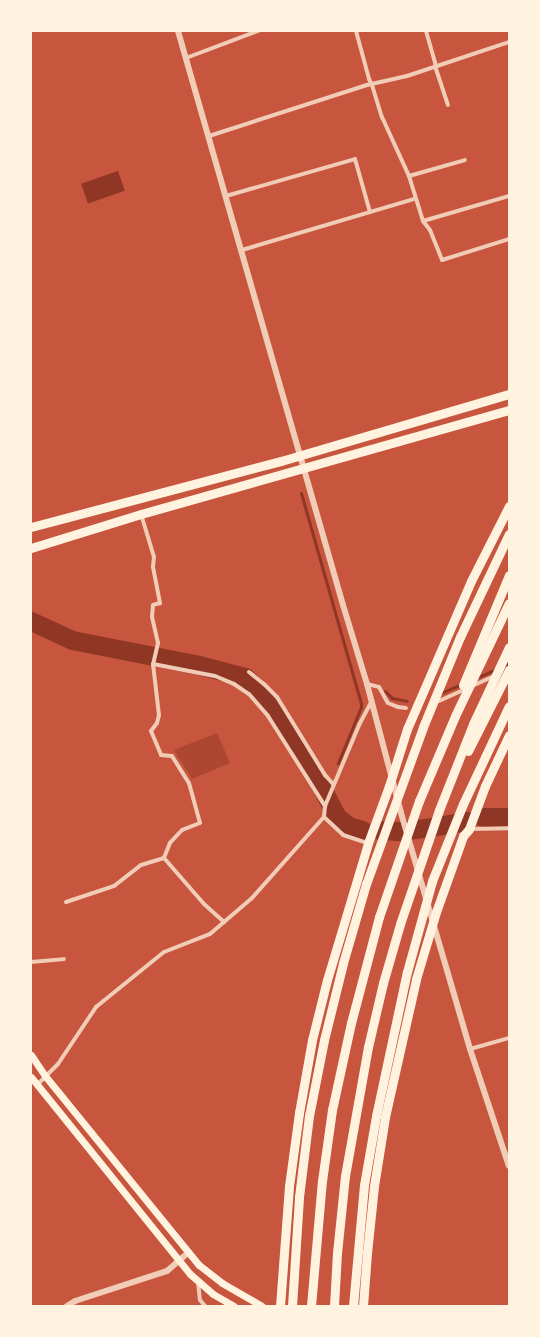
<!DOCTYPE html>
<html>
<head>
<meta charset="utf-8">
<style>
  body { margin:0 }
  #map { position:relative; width:540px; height:1337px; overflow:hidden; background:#c8553d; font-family:Jost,sans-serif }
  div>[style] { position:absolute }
  .green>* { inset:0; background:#ae4732 }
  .water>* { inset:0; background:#8f3625; transform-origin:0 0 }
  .stream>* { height:3px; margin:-1.5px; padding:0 1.5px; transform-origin:1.5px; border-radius:1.5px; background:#8f3625 }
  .river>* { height:19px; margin:-9.5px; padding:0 9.5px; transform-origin:9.5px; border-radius:9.5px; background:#8f3625 }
  .minor>* { height:4px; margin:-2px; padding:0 2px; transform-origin:2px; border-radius:2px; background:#f1ccb7 }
  .tertiary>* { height:6px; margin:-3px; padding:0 3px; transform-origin:3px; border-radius:3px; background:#f1ccb7 }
  .secondary>* { height:7px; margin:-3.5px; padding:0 3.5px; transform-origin:3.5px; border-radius:3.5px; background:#fff3e0 }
  .trunk>* { height:9px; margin:-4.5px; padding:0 4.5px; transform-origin:4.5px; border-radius:4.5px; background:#fff3e0 }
  .motorway>* { height:9px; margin:-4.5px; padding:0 4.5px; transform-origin:4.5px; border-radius:4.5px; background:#fff3e0 }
  span { translate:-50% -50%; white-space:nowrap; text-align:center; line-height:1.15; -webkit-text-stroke:4px #fff3e0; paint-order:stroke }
  .frame { position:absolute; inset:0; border:32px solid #fff3e0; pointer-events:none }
</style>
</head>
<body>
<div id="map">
  <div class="green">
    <div style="clip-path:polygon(217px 733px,230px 763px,192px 779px,174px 750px)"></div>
  </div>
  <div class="water">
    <div style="left:118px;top:171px;width:21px;height:39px;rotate:71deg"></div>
  </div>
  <div class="stream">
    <div style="left:301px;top:493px;width:218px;rotate:74.1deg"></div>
    <div style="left:361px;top:703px;width:4px;rotate:90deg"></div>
    <div style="left:361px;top:707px;width:61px;rotate:112.3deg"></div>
    <div style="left:503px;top:666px;width:7px;rotate:-27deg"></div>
    <div style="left:476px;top:678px;width:22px;rotate:-24deg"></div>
    <div style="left:385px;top:691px;width:10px;rotate:45deg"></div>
    <div style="left:392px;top:698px;width:15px;rotate:11deg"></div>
    <div style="left:439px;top:694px;width:24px;rotate:-24deg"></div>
    <div style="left:321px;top:786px;width:6px;rotate:-39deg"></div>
  </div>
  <div class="river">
    <div style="left:31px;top:621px;width:45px;rotate:24.9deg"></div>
    <div style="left:72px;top:640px;width:129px;rotate:11.1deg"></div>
    <div style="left:199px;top:665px;width:48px;rotate:14.6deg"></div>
    <div style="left:245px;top:677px;width:30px;rotate:44deg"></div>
    <div style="left:267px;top:698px;width:103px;rotate:58.5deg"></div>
    <div style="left:321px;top:786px;width:35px;rotate:63deg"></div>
    <div style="left:337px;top:817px;width:15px;rotate:37deg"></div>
    <div style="left:349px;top:826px;width:14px;rotate:17deg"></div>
    <div style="left:483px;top:817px;width:26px"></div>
    <div style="left:379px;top:830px;width:20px;rotate:3deg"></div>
    <div style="left:399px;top:831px;width:26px;rotate:-7deg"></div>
    <div style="left:425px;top:828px;width:43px;rotate:-9.5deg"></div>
  </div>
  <div class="minor">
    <div style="left:356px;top:31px;width:50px;rotate:74.8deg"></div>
    <div style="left:369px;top:79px;width:7px;rotate:63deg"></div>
    <div style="left:372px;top:85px;width:34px;rotate:73deg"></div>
    <div style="left:382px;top:117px;width:65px;rotate:65.4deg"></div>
    <div style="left:409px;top:176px;width:47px;rotate:72.7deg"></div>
    <div style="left:423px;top:221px;width:11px;rotate:52deg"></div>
    <div style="left:430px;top:230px;width:32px;rotate:68deg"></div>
    <div style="left:442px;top:260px;width:70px;rotate:-17.4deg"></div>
    <div style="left:426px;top:31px;width:35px;rotate:74deg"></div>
    <div style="left:186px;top:58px;width:77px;rotate:-20.6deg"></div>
    <div style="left:435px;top:66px;width:41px;rotate:71.6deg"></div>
    <div style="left:209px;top:136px;width:166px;rotate:-17.9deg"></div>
    <div style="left:367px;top:85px;width:41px;rotate:-12.7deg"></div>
    <div style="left:407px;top:76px;width:108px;rotate:-18.4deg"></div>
    <div style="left:409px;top:176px;width:58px;rotate:-15.9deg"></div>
    <div style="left:226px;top:196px;width:134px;rotate:-16deg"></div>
    <div style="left:355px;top:159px;width:55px;rotate:74.2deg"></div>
    <div style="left:423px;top:221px;width:90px;rotate:-16.2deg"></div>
    <div style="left:242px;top:250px;width:179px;rotate:-16.5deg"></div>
    <div style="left:141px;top:514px;width:45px;rotate:73.2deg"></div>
    <div style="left:154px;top:557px;width:10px;rotate:96deg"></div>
    <div style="left:153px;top:567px;width:37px;rotate:79deg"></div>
    <div style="left:160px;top:603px;width:7px;rotate:164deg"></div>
    <div style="left:153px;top:605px;width:12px;rotate:95deg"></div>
    <div style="left:152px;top:617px;width:27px;rotate:77deg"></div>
    <div style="left:158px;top:643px;width:22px;rotate:103deg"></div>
    <div style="left:153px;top:664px;width:51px;rotate:83.3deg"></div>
    <div style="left:159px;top:715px;width:8px;rotate:104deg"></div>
    <div style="left:157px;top:723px;width:10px;rotate:127deg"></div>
    <div style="left:151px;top:731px;width:26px;rotate:67deg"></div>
    <div style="left:161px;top:755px;width:11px;rotate:5deg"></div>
    <div style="left:172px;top:756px;width:32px;rotate:58deg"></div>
    <div style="left:189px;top:783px;width:41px;rotate:74.6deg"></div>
    <div style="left:200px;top:823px;width:19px;rotate:159deg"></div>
    <div style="left:182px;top:830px;width:18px;rotate:133deg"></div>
    <div style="left:170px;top:843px;width:16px;rotate:112deg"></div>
    <div style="left:153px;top:664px;width:63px;rotate:11deg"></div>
    <div style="left:215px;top:676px;width:21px;rotate:23deg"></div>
    <div style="left:234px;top:684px;width:18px;rotate:34deg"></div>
    <div style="left:249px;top:694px;width:29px;rotate:49deg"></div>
    <div style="left:268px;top:716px;width:107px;rotate:57.7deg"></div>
    <div style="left:249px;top:672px;width:19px;rotate:39deg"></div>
    <div style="left:264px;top:684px;width:18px;rotate:45deg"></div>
    <div style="left:277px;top:697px;width:92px;rotate:58.4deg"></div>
    <div style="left:325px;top:775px;width:13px;rotate:48deg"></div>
    <div style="left:367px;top:684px;width:12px;rotate:14deg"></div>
    <div style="left:379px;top:687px;width:18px;rotate:61deg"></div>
    <div style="left:388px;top:703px;width:11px;rotate:22deg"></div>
    <div style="left:398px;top:707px;width:8px;rotate:7deg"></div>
    <div style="left:439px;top:701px;width:60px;rotate:-24.4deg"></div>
    <div style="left:324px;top:817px;width:26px;rotate:43deg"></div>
    <div style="left:343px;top:835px;width:26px;rotate:18deg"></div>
    <div style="left:470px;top:829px;width:39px;rotate:-1deg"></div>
    <div style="left:66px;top:902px;width:51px;rotate:-18.4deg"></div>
    <div style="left:114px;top:886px;width:34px;rotate:-38deg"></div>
    <div style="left:141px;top:865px;width:24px;rotate:-17deg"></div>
    <div style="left:164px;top:858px;width:61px;rotate:49deg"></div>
    <div style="left:204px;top:904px;width:27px;rotate:42deg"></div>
    <div style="left:31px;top:962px;width:33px;rotate:-5deg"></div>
    <div style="left:470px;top:1049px;width:41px;rotate:-15.8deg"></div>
    <div style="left:37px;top:1085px;width:30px;rotate:-45deg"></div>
    <div style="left:58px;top:1064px;width:69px;rotate:-56.3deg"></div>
    <div style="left:96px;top:1007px;width:87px;rotate:-39deg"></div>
    <div style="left:164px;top:952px;width:49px;rotate:-21.4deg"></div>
    <div style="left:210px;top:934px;width:55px;rotate:-40.6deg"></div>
    <div style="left:252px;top:898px;width:108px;rotate:-48.4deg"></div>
    <div style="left:324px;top:817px;width:11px;rotate:-85deg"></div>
    <div style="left:325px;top:806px;width:88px;rotate:-67.2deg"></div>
    <div style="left:359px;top:725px;width:27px;rotate:-62deg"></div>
    <div style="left:198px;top:1282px;width:18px;rotate:84deg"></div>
    <div style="left:200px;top:1300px;width:8px;rotate:50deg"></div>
  </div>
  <div class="tertiary">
    <div style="left:178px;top:31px;width:597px;rotate:73.96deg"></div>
    <div style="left:343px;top:605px;width:83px;rotate:73.1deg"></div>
    <div style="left:367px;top:684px;width:133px;rotate:75.2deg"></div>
    <div style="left:401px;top:813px;width:246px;rotate:73.7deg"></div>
    <div style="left:470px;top:1049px;width:123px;rotate:71.6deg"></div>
    <div style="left:67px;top:1306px;width:9px;rotate:-32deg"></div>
    <div style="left:75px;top:1301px;width:97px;rotate:-18.1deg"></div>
    <div style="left:167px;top:1271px;width:29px;rotate:-41deg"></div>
  </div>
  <div class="secondary">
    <div style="left:31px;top:1055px;width:27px;rotate:56deg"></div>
    <div style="left:46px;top:1077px;width:242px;rotate:50.9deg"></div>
    <div style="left:199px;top:1265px;width:29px;rotate:38deg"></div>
    <div style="left:222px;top:1283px;width:46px;rotate:29.9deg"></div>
    <div style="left:31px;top:1077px;width:253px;rotate:51.1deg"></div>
    <div style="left:190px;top:1274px;width:30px;rotate:41deg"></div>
    <div style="left:213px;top:1294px;width:24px;rotate:30deg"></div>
  </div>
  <div class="trunk">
    <div style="left:31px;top:527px;width:259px;rotate:-14.8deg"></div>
    <div style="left:281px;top:461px;width:238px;rotate:-16.4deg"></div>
    <div style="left:31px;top:548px;width:115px;rotate:-17.2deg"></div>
    <div style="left:141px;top:514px;width:382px;rotate:-15.8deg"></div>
    <div style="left:280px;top:1306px;width:120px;rotate:-85.7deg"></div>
    <div style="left:289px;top:1186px;width:74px;rotate:-82.2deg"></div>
    <div style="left:299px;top:1113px;width:74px;rotate:-79.9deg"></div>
    <div style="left:312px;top:1040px;width:62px;rotate:-76deg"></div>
    <div style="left:327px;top:980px;width:143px;rotate:-73.3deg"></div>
    <div style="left:368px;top:843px;width:61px;rotate:-69.8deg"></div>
    <div style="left:389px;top:786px;width:60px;rotate:-72.5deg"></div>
    <div style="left:407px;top:729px;width:161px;rotate:-66.6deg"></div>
    <div style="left:471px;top:581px;width:84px;rotate:-63.1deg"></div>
    <div style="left:292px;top:1306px;width:109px;rotate:-86.3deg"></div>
    <div style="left:299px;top:1197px;width:82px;rotate:-83deg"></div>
    <div style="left:309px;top:1116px;width:77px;rotate:-78.8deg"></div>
    <div style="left:324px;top:1040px;width:79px;rotate:-76.1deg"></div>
    <div style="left:343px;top:963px;width:82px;rotate:-73.8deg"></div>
    <div style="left:366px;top:884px;width:167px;rotate:-70deg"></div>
    <div style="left:423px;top:727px;width:97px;rotate:-67.7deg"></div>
    <div style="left:460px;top:637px;width:114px;rotate:-64.6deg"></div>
    <div style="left:353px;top:1306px;width:121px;rotate:-84.8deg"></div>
    <div style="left:364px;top:1185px;width:70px;rotate:-80.1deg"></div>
    <div style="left:376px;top:1116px;width:147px;rotate:-77.9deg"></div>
    <div style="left:407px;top:972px;width:94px;rotate:-74.6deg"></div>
    <div style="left:432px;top:881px;width:83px;rotate:-68.1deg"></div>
    <div style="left:463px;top:804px;width:108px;rotate:-64.9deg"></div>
    <div style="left:363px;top:1306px;width:53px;rotate:-85.7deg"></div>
    <div style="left:367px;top:1253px;width:67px;rotate:-84deg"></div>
    <div style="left:374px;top:1186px;width:70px;rotate:-80.9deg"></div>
    <div style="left:385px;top:1117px;width:141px;rotate:-77.3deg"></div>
    <div style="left:416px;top:979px;width:70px;rotate:-73.4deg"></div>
    <div style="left:436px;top:912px;width:81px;rotate:-70.4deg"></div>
    <div style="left:463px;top:836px;width:9px;rotate:-49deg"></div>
    <div style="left:469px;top:829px;width:46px;rotate:-69.6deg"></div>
    <div style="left:485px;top:786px;width:56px;rotate:-64.8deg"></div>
  </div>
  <div class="motorway">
    <div style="left:463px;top:685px;width:119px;rotate:-67.3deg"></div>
    <div style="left:468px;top:751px;width:91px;rotate:-63.2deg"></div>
    <div style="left:311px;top:1306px;width:125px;rotate:-85deg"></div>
    <div style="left:322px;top:1181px;width:72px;rotate:-82deg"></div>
    <div style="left:332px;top:1110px;width:89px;rotate:-77.7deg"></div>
    <div style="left:351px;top:1023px;width:110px;rotate:-75.2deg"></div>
    <div style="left:379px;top:917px;width:123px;rotate:-71deg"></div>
    <div style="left:419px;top:801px;width:92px;rotate:-67deg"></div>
    <div style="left:455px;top:716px;width:125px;rotate:-64.5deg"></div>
    <div style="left:334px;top:1306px;width:53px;rotate:-86.8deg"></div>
    <div style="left:337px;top:1253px;width:77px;rotate:-84.1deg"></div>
    <div style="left:345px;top:1176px;width:131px;rotate:-79.9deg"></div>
    <div style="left:368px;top:1047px;width:66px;rotate:-76.8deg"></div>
    <div style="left:383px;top:983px;width:61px;rotate:-73.9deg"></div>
    <div style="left:400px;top:924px;width:120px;rotate:-71.1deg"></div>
    <div style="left:439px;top:810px;width:92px;rotate:-68.4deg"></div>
    <div style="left:473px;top:724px;width:85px;rotate:-64.9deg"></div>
  </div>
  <div class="frame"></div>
</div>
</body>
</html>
